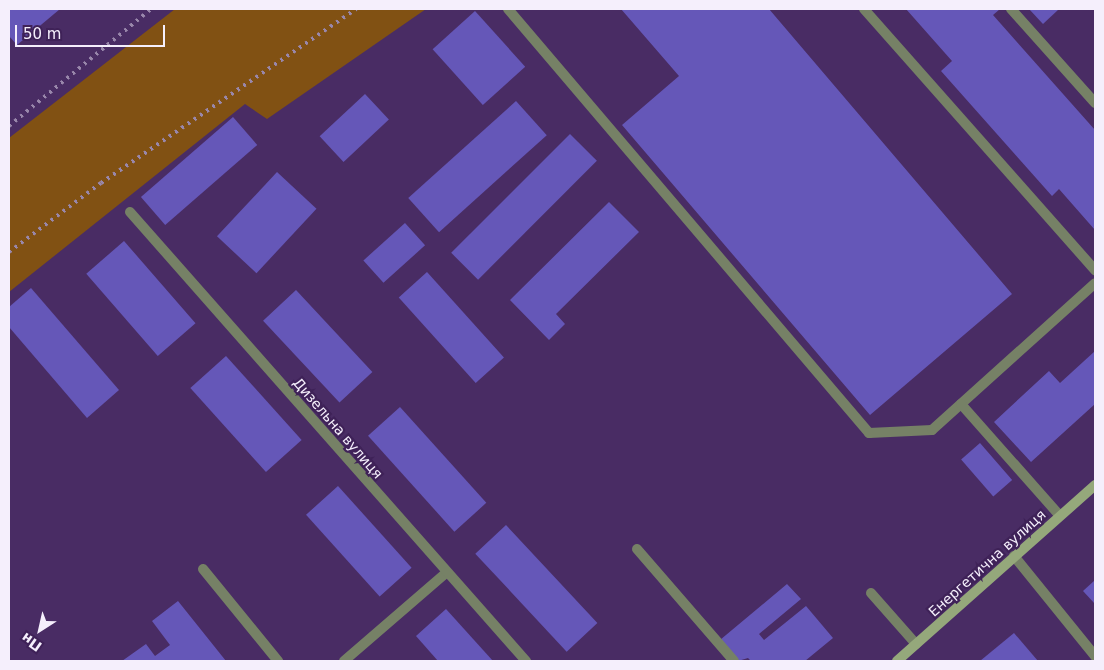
<!DOCTYPE html>
<html>
<head>
<meta charset="utf-8">
<style>
  body { margin:0 }
  #map { position:relative; width:1104px; height:670px; overflow:hidden; background:#492c64; font-family:"DejaVu Sans",sans-serif }
  div>[style] { position:absolute }
  .green>* { inset:0; background:#815113 }
  .building>* { inset:0; background:#6557b8; transform-origin:0 0 }
  .lane>* { height:10px; margin:-5px; padding:0 5px; transform-origin:5px; border-radius:5px; background:#768166 }
  .street>* { height:10px; margin:-5px; padding:0 5px; transform-origin:5px; border-radius:5px; background:#768166 }
  .secondary>* { height:10px; margin:-5px; padding:0 5px; transform-origin:5px; border-radius:5px; background:#95a87b }
  .rail>* { height:4px; margin-top:-2px; transform-origin:0; background:repeating-linear-gradient(90deg,#9987ab 0 2.5px,transparent 0 7.5px) }
  span { translate:-50% -50%; white-space:nowrap; text-align:center; line-height:1.15; -webkit-text-stroke:4.5px #3f2258; paint-order:stroke }
  .street-label { font-size:14px; color:#f5effc }
  .frame { position:absolute; inset:0; border:10px solid #f5effc; pointer-events:none }
  .north { position:absolute; left:15px; top:605px; width:50px; height:50px; -webkit-text-stroke:4px #3f2258; paint-order:stroke; rotate:215deg; font-size:14px; font-weight:700; line-height:20px; text-align:center; color:#f5effc }
  .north::after { content:''; display:block; margin:auto; width:18px; height:22px; background:#f5effc; clip-path:polygon(50% 0,100% 100%,50% 72%,0 100%) }
  .scale { position:absolute; left:15px; top:25px; width:150px; height:22px; box-sizing:border-box; border:2px solid #f5effc; border-top:0; padding-left:6px; font-size:15px; line-height:18px; white-space:nowrap; color:#f5effc; -webkit-text-stroke:4px #3f2258; paint-order:stroke }
</style>
</head>
<body>
<div id="map">
  <div class="green">
    <div style="clip-path:polygon(175px 9px,426px 9px,267px 119px,245px 104px,9px 292px,9px 138px)"></div>
  </div>
  <div class="building">
    <div style="clip-path:polygon(9px 9px,60px 9px,17px 45px,9px 36px)"></div>
    <div style="clip-path:polygon(621px 9px,769px 9px,1012px 294px,870px 415px,622px 125px,679px 76px)"></div>
    <div style="clip-path:polygon(906px 9px,1000px 9px,993px 15px,1095px 130px,1095px 230px,1059px 189px,1052px 196px,941px 71px,952px 61px)"></div>
    <div style="clip-path:polygon(1029px 9px,1059px 9px,1043px 24px)"></div>
    <div style="left:475px;top:11px;width:75px;height:57px;rotate:48deg"></div>
    <div style="left:365px;top:94px;width:35px;height:62px;rotate:47deg"></div>
    <div style="left:516px;top:101px;width:46px;height:145px;rotate:48deg"></div>
    <div style="left:233px;top:117px;width:37px;height:122px;rotate:49deg"></div>
    <div style="left:570px;top:134px;width:38px;height:168px;rotate:45deg"></div>
    <div style="left:277px;top:172px;width:54px;height:88px;rotate:43deg"></div>
    <div style="clip-path:polygon(609px 202px,639px 232px,556px 314px,565px 324px,549px 340px,510px 300px)"></div>
    <div style="left:405px;top:223px;width:30px;height:56px;rotate:48deg"></div>
    <div style="left:124px;top:241px;width:109px;height:50px;rotate:49deg"></div>
    <div style="left:427px;top:272px;width:115px;height:38px;rotate:48deg"></div>
    <div style="clip-path:polygon(31px 288px,119px 390px,87px 418px,9px 327px,9px 307px)"></div>
    <div style="left:296px;top:290px;width:112px;height:45px;rotate:47deg"></div>
    <div style="clip-path:polygon(1095px 351px,1095px 404px,1031px 462px,994px 422px,1049px 371px,1060px 383px)"></div>
    <div style="left:226px;top:356px;width:113px;height:48px;rotate:48deg"></div>
    <div style="left:400px;top:407px;width:129px;height:43px;rotate:48deg"></div>
    <div style="left:980px;top:443px;width:49px;height:25px;rotate:49deg"></div>
    <div style="left:338px;top:486px;width:110px;height:43px;rotate:48deg"></div>
    <div style="left:506px;top:525px;width:134px;height:42px;rotate:47deg"></div>
    <div style="clip-path:polygon(1095px 580px,1095px 604px,1083px 591px)"></div>
    <div style="clip-path:polygon(787px 584px,801px 599px,759px 634px,764px 640px,806px 606px,833px 638px,805px 661px,751px 661px,748px 658px,738px 661px,720px 640px)"></div>
    <div style="clip-path:polygon(178px 601px,226px 661px,122px 661px,146px 644px,155px 656px,170px 645px,152px 621px)"></div>
    <div style="clip-path:polygon(446px 609px,493px 661px,438px 661px,416px 636px)"></div>
    <div style="clip-path:polygon(1014px 633px,1038px 661px,980px 661px)"></div>
  </div>
  <div class="lane">
    <div style="left:508px;top:9px;width:557px;rotate:49.59deg"></div>
    <div style="left:869px;top:433px;width:63px;rotate:-2.7deg"></div>
    <div style="left:932px;top:430px;width:219px;rotate:-42deg"></div>
    <div style="left:864px;top:9px;width:349px;rotate:48.5deg"></div>
    <div style="left:1011px;top:9px;width:126px;rotate:48.2deg"></div>
    <div style="left:961px;top:404px;width:149px;rotate:48.5deg"></div>
    <div style="left:637px;top:549px;width:148px;rotate:49.1deg"></div>
    <div style="left:203px;top:569px;width:119px;rotate:50.8deg"></div>
    <div style="left:871px;top:593px;width:68px;rotate:48.6deg"></div>
    <div style="left:344px;top:661px;width:135px;rotate:-40.8deg"></div>
  </div>
  <div class="street">
    <div style="left:130px;top:212px;width:599px;rotate:48.59deg"></div>
    <div style="left:1014px;top:556px;width:129px;rotate:51deg"></div>
  </div>
  <div class="secondary">
    <div style="left:897px;top:661px;width:265px;rotate:-41.6deg"></div>
  </div>
  <div class="rail">
    <div style="left:9px;top:126px;width:184px;rotate:-39.5deg"></div>
    <div style="left:9px;top:252px;width:115px;rotate:-36.9deg"></div>
    <div style="left:101px;top:183px;width:309px;rotate:-34.3deg"></div>
  </div>
  <div class="street-label">
    <span style="left:338px;top:428px;rotate:49deg">Дизельна вулиця</span>
    <span style="left:987px;top:563px;rotate:-42deg">Енергетична вулиця</span>
  </div>
  <div class="frame"></div>
  <div class="north">Пн</div>
  <div class="scale">50 m</div>
</div>
</body>
</html>
